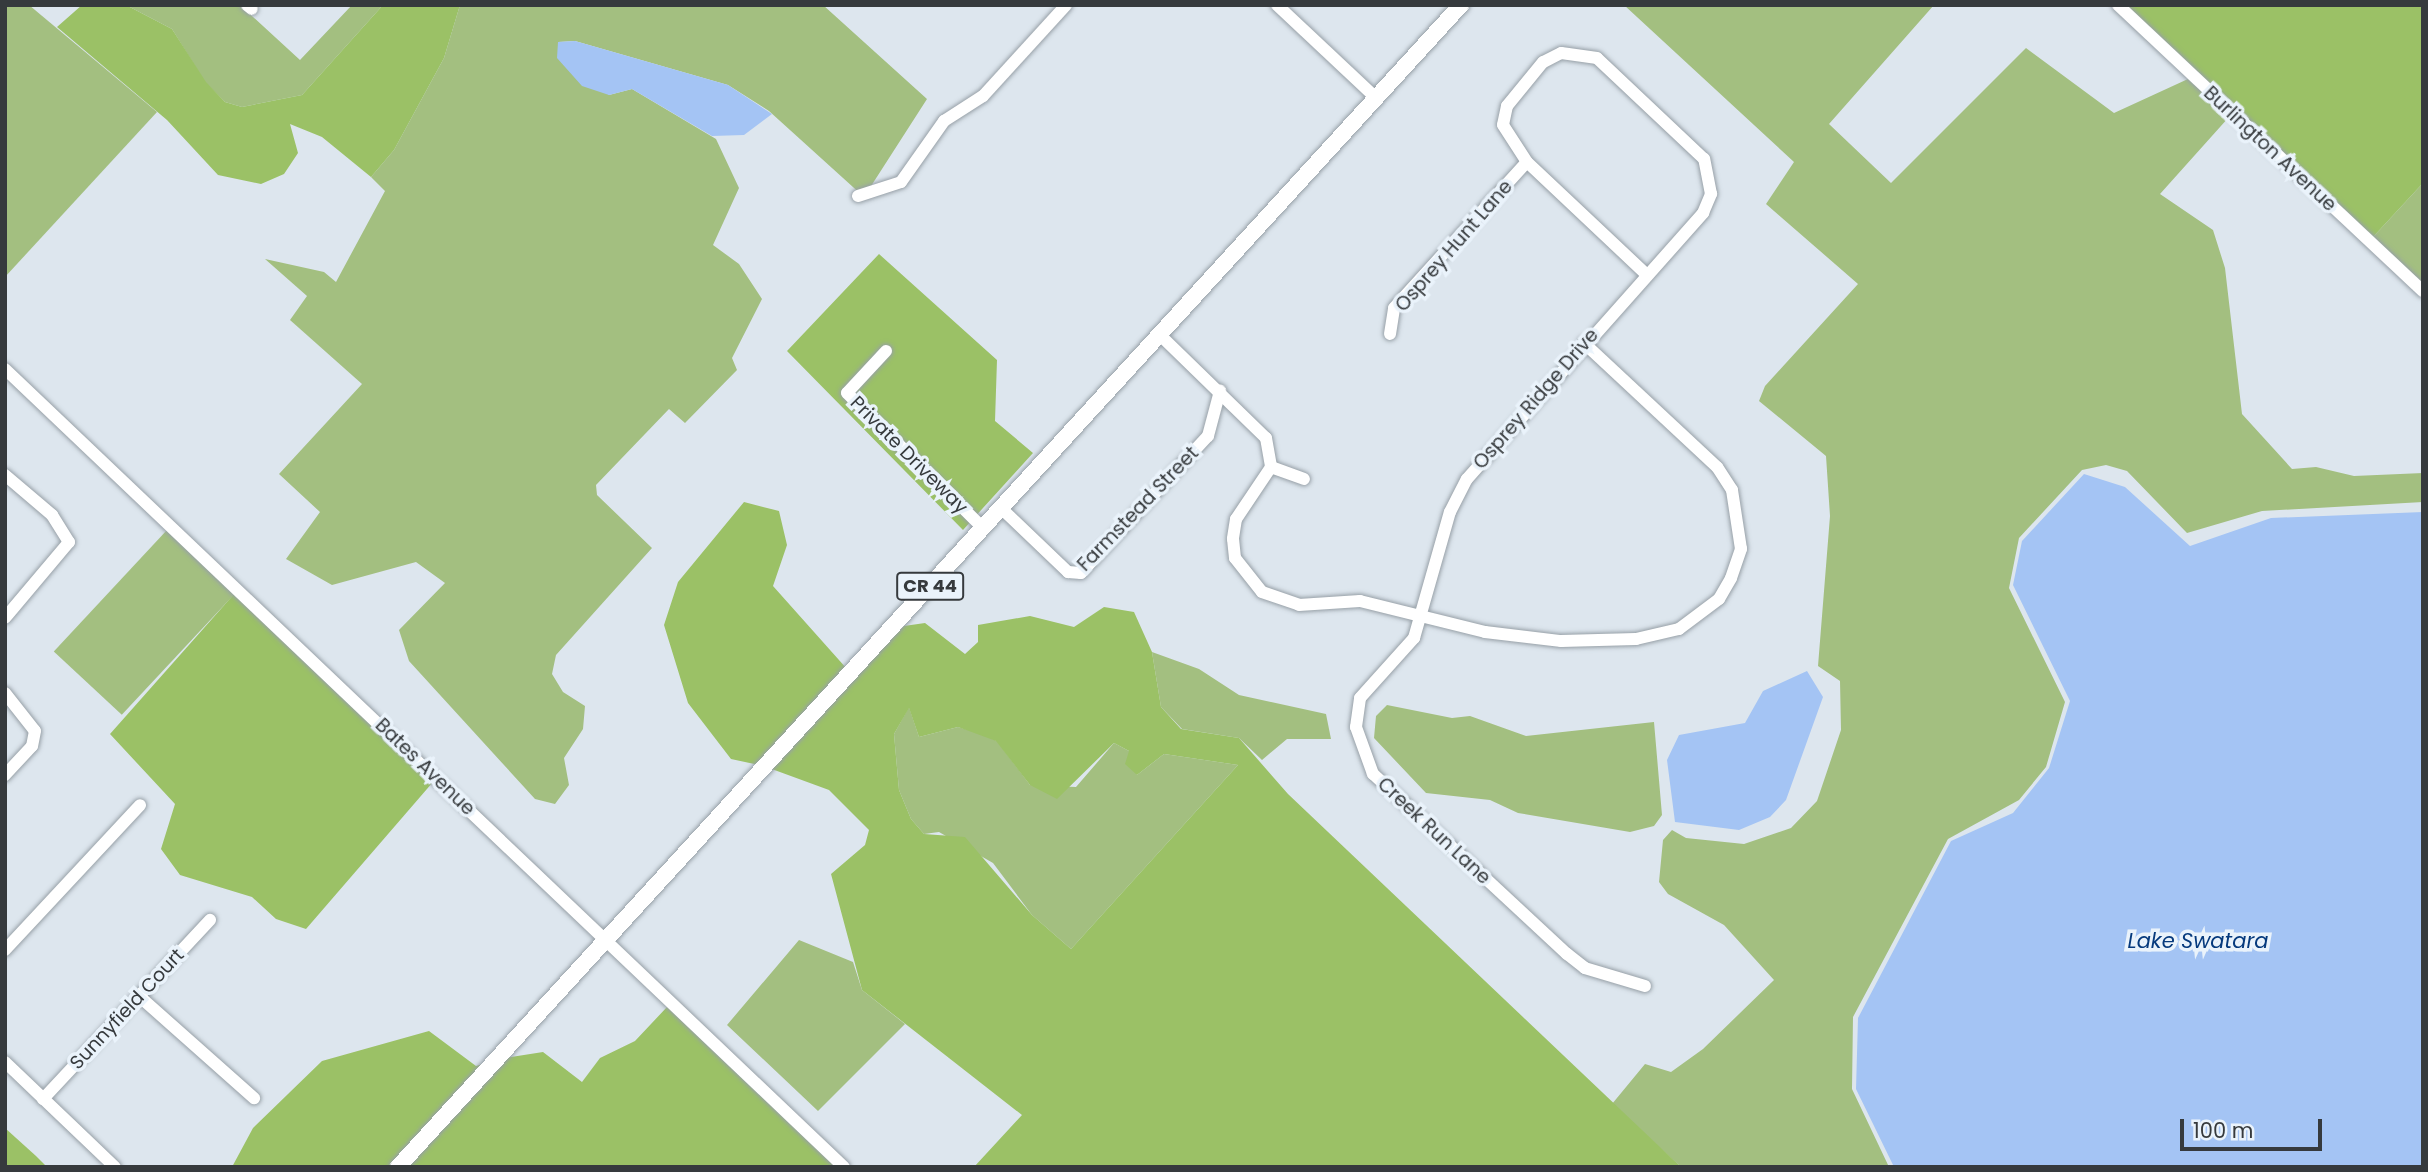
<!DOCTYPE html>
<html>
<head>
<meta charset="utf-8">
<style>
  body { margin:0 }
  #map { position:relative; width:2428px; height:1172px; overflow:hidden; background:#dde6ee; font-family:Poppins,sans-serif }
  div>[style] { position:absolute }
  .green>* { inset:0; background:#a3bf80; transform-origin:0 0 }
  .forest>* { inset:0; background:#9bc166 }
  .water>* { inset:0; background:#a4c4f4 }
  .roads { filter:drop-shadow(0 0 2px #97a0a7) drop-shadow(0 0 2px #97a0a7) }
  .minor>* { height:12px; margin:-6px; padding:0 6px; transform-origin:6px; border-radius:6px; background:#fff }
  .major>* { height:16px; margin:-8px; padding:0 8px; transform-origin:8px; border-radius:8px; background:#fff }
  span { translate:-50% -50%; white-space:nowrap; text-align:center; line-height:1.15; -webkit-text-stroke:7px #eaf3fb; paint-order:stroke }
  .shield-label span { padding:2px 5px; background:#eaf3fb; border:2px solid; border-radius:5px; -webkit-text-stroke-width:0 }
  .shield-label { font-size:18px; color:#363a3d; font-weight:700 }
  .street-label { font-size:19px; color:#363a3d }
  .water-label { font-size:21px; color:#063a7d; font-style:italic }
  .frame { position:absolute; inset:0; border:7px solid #363a3d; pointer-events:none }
  .scale { position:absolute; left:2180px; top:1119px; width:142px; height:32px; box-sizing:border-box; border:4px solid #363a3d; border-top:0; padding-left:9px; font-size:21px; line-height:24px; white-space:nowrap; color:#363a3d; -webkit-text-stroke:5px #eaf3fb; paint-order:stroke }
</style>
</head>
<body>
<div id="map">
  <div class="green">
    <div style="clip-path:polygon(5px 5px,29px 5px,157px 112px,5px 277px)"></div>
    <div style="clip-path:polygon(126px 5px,240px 5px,300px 60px,352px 5px,383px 5px,302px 95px,242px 107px,225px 102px,205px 82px,172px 29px)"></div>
    <div style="clip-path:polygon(460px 5px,823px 5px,927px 99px,864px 197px,769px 111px,728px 85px,575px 41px,558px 42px,609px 95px,632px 89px,716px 139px,739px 188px,713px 245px,739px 264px,762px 299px,732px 358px,737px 370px,685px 423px,669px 409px,596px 485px,597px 495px,652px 548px,556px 655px,552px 674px,563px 692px,585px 706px,583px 729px,564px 758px,569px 785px,555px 804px,535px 799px,409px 661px,399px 630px,445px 583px,416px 562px,332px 585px,286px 559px,320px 512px,279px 474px,362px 384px,290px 320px,307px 296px,265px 259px,324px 272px,336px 282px,385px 191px,371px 177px,394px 150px,444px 58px)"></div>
    <div style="clip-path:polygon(1624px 5px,1934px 5px,1829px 124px,1891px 183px,2026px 48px,2114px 113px,2188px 79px,2229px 117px,2160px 194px,2213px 230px,2225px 268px,2242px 414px,2292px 469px,2316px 467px,2354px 476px,2423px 473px,2423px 502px,2262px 511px,2187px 533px,2127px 471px,2106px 465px,2082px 470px,2019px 538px,2009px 588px,2065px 702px,2046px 767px,2019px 800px,1948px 839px,1853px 1017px,1852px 1089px,1889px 1167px,1681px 1167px,1612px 1104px,1645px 1064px,1671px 1072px,1703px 1049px,1774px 980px,1724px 925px,1668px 894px,1659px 882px,1663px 840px,1672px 830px,1686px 838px,1744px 844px,1791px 828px,1817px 801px,1841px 730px,1840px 681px,1818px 666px,1830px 516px,1826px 456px,1759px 401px,1765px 386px,1858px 284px,1766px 204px,1794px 162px)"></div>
    <div style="clip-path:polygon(2423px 183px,2423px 284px,2373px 237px)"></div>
    <div style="left:167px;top:530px;width:93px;height:166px;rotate:43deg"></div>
    <div style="clip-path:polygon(1152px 652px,1199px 669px,1239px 695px,1326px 714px,1331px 739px,1287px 739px,1262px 760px,1239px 738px,1182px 729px,1161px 707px)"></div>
    <div style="clip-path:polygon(1387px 705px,1452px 718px,1470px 716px,1526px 736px,1654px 722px,1662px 815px,1654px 826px,1630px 832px,1518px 813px,1490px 800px,1426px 793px,1374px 738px,1376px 716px)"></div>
    <div style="clip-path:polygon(909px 707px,919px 737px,958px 727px,979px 733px,997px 741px,1030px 785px,1076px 787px,1114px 743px,1129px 751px,1137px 775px,1164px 754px,1238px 765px,1071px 949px,1032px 915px,993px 863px,939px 832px,924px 834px,911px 819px,899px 790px,894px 734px)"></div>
    <div style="clip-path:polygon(799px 940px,853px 962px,862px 990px,905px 1024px,818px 1111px,727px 1025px)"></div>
  </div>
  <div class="forest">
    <div style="clip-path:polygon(82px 5px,126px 5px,172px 29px,206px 82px,225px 102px,242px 107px,302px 95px,383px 5px,460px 5px,444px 58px,394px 150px,371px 177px,322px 137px,290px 124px,298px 153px,284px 174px,261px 184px,218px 175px,167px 120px,57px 27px)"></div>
    <div style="clip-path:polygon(2126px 5px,2423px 5px,2423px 183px,2373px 237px)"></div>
    <div style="clip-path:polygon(879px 254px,997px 360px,995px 421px,1033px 453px,963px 530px,787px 351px)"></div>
    <div style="clip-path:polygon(744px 502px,779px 511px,787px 545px,773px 586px,847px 669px,759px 765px,731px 759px,688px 703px,664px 625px,678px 582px)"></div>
    <div style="clip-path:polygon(235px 593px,433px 782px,306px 929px,276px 919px,252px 897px,180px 875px,161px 849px,175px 804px,110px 734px)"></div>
    <div style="clip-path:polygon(evenodd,1104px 607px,1134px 612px,1152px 652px,1161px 707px,1181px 729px,1239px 738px,1288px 794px,1681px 1167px,974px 1167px,1022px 1115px,862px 990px,831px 874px,865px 845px,869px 830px,829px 790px,769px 768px,904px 626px,925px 623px,965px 654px,978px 642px,978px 625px,1030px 616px,1074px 627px,1104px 607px,909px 708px,919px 737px,958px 727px,996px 741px,1030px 785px,1057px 799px,1114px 743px,1129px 751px,1125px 764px,1137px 775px,1164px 754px,1238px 765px,1071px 949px,1032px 915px,965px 837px,924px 834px,911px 819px,899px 790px,894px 734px,909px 708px)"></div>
    <div style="clip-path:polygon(667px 1007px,836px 1167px,405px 1167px,504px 1058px,543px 1052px,582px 1082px,600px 1058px,635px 1041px)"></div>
    <div style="clip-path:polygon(429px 1031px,476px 1066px,487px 1063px,392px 1167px,232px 1167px,253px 1128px,322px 1061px)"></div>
    <div style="clip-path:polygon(5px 1128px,36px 1156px,47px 1167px,5px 1167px)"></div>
  </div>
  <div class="water">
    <div style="clip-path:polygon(575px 41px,728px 85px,772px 114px,744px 135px,712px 136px,632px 89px,609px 95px,582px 86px,557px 58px,558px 42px)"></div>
    <div style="clip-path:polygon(2084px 474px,2125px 487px,2190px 546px,2271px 518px,2423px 512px,2423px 1167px,1894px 1167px,1856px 1089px,1858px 1018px,1951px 841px,2013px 813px,2049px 768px,2070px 701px,2013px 585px,2022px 541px)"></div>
    <div style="clip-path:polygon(1807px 671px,1823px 697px,1786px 800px,1770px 817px,1739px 830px,1675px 822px,1667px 760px,1679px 735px,1745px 723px,1763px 691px)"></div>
  </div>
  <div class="roads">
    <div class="minor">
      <div style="left:247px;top:5px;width:6px;rotate:39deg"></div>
      <div style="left:1277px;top:5px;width:136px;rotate:43.2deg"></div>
      <div style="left:2118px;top:5px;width:418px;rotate:43.2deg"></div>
      <div style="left:858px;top:196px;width:45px;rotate:-18deg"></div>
      <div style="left:901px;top:182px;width:75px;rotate:-54.8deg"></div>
      <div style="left:944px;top:121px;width:46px;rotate:-32.7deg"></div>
      <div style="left:983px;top:96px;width:123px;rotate:-47.6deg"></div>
      <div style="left:1390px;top:334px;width:26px;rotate:-81deg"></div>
      <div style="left:1394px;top:308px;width:197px;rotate:-47.7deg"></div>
      <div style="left:1160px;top:335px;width:148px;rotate:44.2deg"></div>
      <div style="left:1266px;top:438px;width:29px;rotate:80deg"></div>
      <div style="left:1271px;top:467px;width:63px;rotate:123.9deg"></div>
      <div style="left:1236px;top:519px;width:20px;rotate:99deg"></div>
      <div style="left:1233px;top:539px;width:19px;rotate:84deg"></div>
      <div style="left:1235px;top:558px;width:43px;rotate:51.5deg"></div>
      <div style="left:1262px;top:592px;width:39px;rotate:19deg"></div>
      <div style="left:1299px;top:605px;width:61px;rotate:-3.8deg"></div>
      <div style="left:1360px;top:601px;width:129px;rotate:13.9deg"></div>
      <div style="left:1485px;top:632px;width:77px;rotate:6.8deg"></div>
      <div style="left:1561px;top:641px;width:75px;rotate:-1.5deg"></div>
      <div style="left:1636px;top:639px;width:44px;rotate:-13.1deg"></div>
      <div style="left:1679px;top:629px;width:50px;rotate:-36.9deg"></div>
      <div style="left:1719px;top:599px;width:24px;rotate:-60deg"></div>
      <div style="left:1731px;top:578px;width:31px;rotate:-71deg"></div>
      <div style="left:1741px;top:549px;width:60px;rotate:-98.7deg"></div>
      <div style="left:1732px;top:490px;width:27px;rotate:-123deg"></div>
      <div style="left:1717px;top:467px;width:182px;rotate:-137deg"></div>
      <div style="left:886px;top:351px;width:57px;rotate:132.9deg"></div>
      <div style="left:847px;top:393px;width:192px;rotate:44.8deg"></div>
      <div style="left:5px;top:369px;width:1158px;rotate:43.57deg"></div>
      <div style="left:1271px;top:467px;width:35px;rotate:20deg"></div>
      <div style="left:5px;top:475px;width:62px;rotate:40.4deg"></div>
      <div style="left:52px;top:515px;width:32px;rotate:58deg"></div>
      <div style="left:69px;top:542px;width:99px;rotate:130.1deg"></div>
      <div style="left:1001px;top:508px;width:93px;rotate:43.7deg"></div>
      <div style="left:1068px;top:572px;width:13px;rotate:4deg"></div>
      <div style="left:1081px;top:573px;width:187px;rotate:-47.2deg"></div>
      <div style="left:1208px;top:436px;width:47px;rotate:-75.1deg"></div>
      <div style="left:5px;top:693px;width:48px;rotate:51.7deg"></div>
      <div style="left:35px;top:731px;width:15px;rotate:101deg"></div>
      <div style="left:32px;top:746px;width:40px;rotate:133deg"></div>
      <div style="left:5px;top:950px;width:198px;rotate:-47deg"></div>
      <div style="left:1645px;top:986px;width:63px;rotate:-163.3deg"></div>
      <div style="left:1585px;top:968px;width:23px;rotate:-142deg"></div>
      <div style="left:1567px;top:954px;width:265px;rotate:-137.1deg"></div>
      <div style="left:1373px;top:774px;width:50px;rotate:-109.9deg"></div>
      <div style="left:1356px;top:727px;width:29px;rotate:-82deg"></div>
      <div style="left:1360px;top:698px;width:81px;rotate:-48deg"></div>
      <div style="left:1414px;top:638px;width:131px;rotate:-74.1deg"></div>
      <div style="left:1450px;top:512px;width:37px;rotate:-63deg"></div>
      <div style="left:1467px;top:479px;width:356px;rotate:-48.4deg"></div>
      <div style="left:1703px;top:213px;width:21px;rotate:-67deg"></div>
      <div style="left:1711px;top:194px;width:36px;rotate:-101deg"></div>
      <div style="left:1704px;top:159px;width:147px;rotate:-136.7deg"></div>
      <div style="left:1597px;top:58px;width:36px;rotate:-172deg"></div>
      <div style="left:1561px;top:53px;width:20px;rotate:153deg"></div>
      <div style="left:1543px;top:62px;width:57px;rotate:129.3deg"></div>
      <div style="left:1507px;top:106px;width:19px;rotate:102deg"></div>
      <div style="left:1503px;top:125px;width:44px;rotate:57deg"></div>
      <div style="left:1527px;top:162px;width:165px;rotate:43.3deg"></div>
      <div style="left:139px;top:996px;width:154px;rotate:41.6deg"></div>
      <div style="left:5px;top:1062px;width:152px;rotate:43.7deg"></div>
      <div style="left:43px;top:1099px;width:245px;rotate:-47deg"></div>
    </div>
    <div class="major">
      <div style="left:398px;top:1167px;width:1575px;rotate:-47.55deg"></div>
    </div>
  </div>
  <div class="shield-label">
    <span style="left:930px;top:586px">CR 44</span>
  </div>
  <div class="street-label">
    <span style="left:2270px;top:149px;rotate:43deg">Burlington Avenue</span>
    <span style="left:1454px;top:246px;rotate:-49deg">Osprey Hunt Lane</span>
    <span style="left:1536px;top:399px;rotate:-49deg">Osprey Ridge Drive</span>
    <span style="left:909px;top:455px;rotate:45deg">Private Driveway</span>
    <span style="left:1138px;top:509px;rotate:-46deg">Farmstead Street</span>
    <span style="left:425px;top:767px;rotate:44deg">Bates Avenue</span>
    <span style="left:1434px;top:831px;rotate:43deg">Creek Run Lane</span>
    <span style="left:127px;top:1009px;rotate:-47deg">Sunnyfield Court</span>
  </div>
  <div class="water-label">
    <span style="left:2198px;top:941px">Lake Swatara</span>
  </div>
  <div class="frame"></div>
  <div class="scale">100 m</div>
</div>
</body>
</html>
